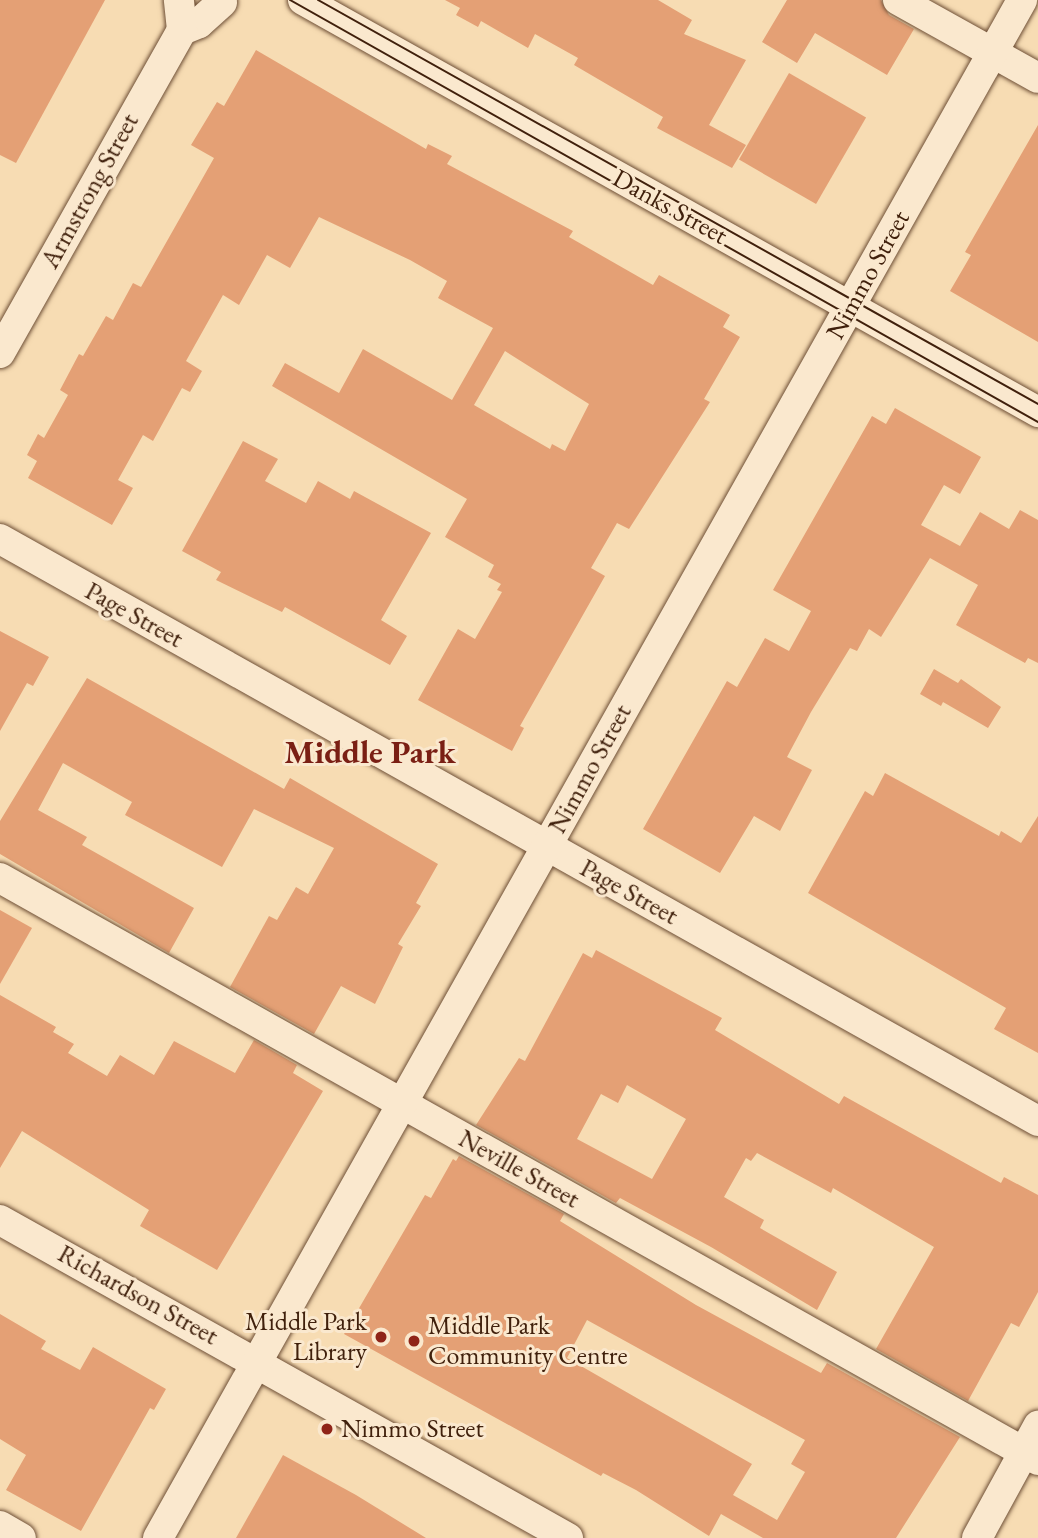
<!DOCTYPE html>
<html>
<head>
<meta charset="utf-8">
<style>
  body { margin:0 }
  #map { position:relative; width:1038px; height:1538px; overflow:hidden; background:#f7dcb3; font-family:"EB Garamond",serif }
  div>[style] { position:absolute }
  .building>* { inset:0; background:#e4a075; transform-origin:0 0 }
  .roads { filter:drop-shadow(0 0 2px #6e4f36) drop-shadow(0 0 2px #6e4f36) }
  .minor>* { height:30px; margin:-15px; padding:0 15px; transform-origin:15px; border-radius:15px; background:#fae8ce }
  .tram>* { height:2px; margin:-1px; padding:0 1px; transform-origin:1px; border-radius:1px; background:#40200c }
  .dots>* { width:19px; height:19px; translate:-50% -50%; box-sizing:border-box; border:4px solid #fae8ce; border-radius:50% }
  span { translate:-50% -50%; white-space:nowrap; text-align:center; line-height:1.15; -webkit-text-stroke:6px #fae8ce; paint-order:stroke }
  .street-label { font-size:26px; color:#40200c }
  .poi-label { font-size:26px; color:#40200c }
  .right { translate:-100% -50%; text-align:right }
  .left { translate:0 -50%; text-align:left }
  .district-label { font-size:33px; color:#7a1f14; font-weight:700 }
</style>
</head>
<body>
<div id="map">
  <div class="building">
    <div style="clip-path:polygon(0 0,105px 0,16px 163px,0 155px)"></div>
    <div style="clip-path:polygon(445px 0,658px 0,692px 20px,684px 34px,746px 60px,709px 125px,746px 145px,732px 168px,657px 128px,663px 117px,574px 65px,578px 58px,535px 34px,528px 48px,481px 21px,478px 27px,456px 15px,460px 8px)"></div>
    <div style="clip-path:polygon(787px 0,881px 0,889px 15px,914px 29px,887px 75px,815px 33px,797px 63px,762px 42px)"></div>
    <div style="clip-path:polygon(evenodd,256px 50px,426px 149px,428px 144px,452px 156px,447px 164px,573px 231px,569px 237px,653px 285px,659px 275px,730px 315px,723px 327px,740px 337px,704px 399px,710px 402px,629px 529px,617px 523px,591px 568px,605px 576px,520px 726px,524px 728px,512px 751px,418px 700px,458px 629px,475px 639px,502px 592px,497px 590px,501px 584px,488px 577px,494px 565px,445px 537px,467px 499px,272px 386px,285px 363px,339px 393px,363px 349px,452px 400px,493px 328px,438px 298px,447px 281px,410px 260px,319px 217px,290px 268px,267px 255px,239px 305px,223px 295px,186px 361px,202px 371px,190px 392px,182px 388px,153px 441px,143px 435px,118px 480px,133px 488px,112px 525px,28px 478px,37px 461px,27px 455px,38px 434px,44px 438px,68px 395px,60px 390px,79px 354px,83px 356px,106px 316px,113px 320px,133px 283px,141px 287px,214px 158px,191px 145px,217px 102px,224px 106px,256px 50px,505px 351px,589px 404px,565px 451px,552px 444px,550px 449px,474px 405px,505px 351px)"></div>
    <div style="left:789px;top:73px;width:89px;height:100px;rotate:30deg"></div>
    <div style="clip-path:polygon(1038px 125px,1038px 342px,950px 291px,971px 255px,965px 252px)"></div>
    <div style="clip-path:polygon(895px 408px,981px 457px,960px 494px,944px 485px,921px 525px,960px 546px,980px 512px,1009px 529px,1020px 510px,1038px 520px,1038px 663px,1028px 658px,1025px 663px,956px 625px,978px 585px,930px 558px,881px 637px,869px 629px,857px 651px,850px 648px,811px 712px,787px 757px,812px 770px,780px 831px,754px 816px,720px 873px,643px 829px,727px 681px,737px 687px,765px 638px,789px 651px,811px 611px,773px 590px,872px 416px,886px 424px)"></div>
    <div style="clip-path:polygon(243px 441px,278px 459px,265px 481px,306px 503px,318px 481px,350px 499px,354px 491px,431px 533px,381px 620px,407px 636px,390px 665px,285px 607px,282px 612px,216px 580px,221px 572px,182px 551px)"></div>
    <div style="clip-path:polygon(0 631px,49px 657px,33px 686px,27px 683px,0 731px)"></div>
    <div style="clip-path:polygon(934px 669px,958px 683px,961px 679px,1001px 707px,988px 728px,943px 702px,941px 706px,920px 694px)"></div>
    <div style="clip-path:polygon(87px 678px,284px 789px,290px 778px,438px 864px,416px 903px,421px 906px,398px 944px,403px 947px,375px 1004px,341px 986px,314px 1034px,230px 987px,269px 916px,277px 920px,296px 887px,308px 894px,334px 848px,254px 809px,222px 867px,125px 815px,132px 802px,63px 763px,38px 810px,87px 837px,82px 845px,194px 908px,169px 953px,0 854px,0 821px)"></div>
    <div style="clip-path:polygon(885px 773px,999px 836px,1001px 831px,1021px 843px,1038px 816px,1038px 1053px,994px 1029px,1006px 1008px,808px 893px,865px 791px,873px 796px)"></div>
    <div style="clip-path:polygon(0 910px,32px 928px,0 984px)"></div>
    <div style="clip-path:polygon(evenodd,596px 950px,722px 1018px,715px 1030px,839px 1104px,844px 1096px,1001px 1183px,1004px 1177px,1038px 1195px,1038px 1292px,1019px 1327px,1011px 1323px,968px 1401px,876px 1349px,934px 1247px,833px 1188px,831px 1193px,757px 1153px,751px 1161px,746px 1158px,724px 1197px,764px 1220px,760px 1228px,837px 1272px,817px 1310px,711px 1247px,620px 1198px,616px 1203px,476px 1125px,519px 1058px,525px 1061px,583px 953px,592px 958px,596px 950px,627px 1085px,686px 1119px,652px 1179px,577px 1139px,601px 1094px,618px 1103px,627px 1085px)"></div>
    <div style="clip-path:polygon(0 995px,56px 1027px,53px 1032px,74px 1044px,68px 1053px,107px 1076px,120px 1055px,154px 1075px,174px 1041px,235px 1073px,254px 1040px,297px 1065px,293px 1073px,323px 1091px,217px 1270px,140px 1226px,149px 1210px,22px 1131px,0 1168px)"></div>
    <div style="clip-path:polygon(evenodd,459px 1156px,564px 1214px,560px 1221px,696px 1305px,821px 1373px,827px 1363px,960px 1437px,896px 1538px,763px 1538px,721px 1514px,709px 1536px,636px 1490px,603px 1473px,601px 1476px,344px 1334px,425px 1195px,431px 1198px,453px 1159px,456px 1161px,459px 1156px,587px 1320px,805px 1440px,791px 1464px,805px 1472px,777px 1520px,733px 1495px,752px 1464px,567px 1358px,587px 1320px)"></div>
    <div style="clip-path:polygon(0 1314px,46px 1341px,41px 1349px,80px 1370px,93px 1347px,166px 1389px,154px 1410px,150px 1408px,81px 1531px,6px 1490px,26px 1455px,0 1439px)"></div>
    <div style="clip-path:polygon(283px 1455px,356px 1495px,426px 1538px,236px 1538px)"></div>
  </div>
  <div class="roads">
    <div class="minor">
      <div style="left:303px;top:0;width:843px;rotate:29.27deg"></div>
      <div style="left:898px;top:0;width:160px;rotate:29.1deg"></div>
      <div style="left:182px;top:30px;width:18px;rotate:-22deg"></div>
      <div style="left:199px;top:23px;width:31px;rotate:-42deg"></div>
      <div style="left:0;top:353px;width:371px;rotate:-60.6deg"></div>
      <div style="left:182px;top:30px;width:30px;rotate:-96deg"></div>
      <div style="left:0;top:539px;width:1190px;rotate:29.28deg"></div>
      <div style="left:0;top:878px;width:1190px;rotate:29.28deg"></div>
      <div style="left:0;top:1220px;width:651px;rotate:29.24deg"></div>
      <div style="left:0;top:1526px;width:24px;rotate:30deg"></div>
      <div style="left:158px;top:1538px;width:1764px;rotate:-60.67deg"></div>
      <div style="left:977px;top:1538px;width:128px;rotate:-61.4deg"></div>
    </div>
  </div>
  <div class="tram">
    <div style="left:290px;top:0;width:859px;rotate:29.43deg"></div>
    <div style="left:318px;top:0;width:826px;rotate:29.3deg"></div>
  </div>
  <div class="dots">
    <div style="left:381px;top:1337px;background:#8f2418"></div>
    <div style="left:414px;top:1341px;background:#8f2418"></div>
    <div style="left:327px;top:1429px;background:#8f2418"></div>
  </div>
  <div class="street-label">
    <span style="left:90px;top:191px;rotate:-61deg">Armstrong Street</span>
    <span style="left:670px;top:207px;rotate:29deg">Danks Street</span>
    <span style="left:868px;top:275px;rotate:-61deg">Nimmo Street</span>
    <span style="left:134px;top:615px;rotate:29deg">Page Street</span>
    <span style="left:590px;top:769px;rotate:-61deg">Nimmo Street</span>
    <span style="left:629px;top:892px;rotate:29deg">Page Street</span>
    <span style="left:519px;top:1169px;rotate:29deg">Neville Street</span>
    <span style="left:138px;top:1295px;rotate:29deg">Richardson Street</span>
  </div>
  <div class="poi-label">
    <span class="right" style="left:367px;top:1337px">Middle Park<br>Library</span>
    <span class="left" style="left:428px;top:1341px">Middle Park<br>Community Centre</span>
    <span class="left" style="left:341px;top:1429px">Nimmo Street</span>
  </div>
  <div class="district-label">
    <span style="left:370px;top:752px">Middle Park</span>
  </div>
</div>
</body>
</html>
